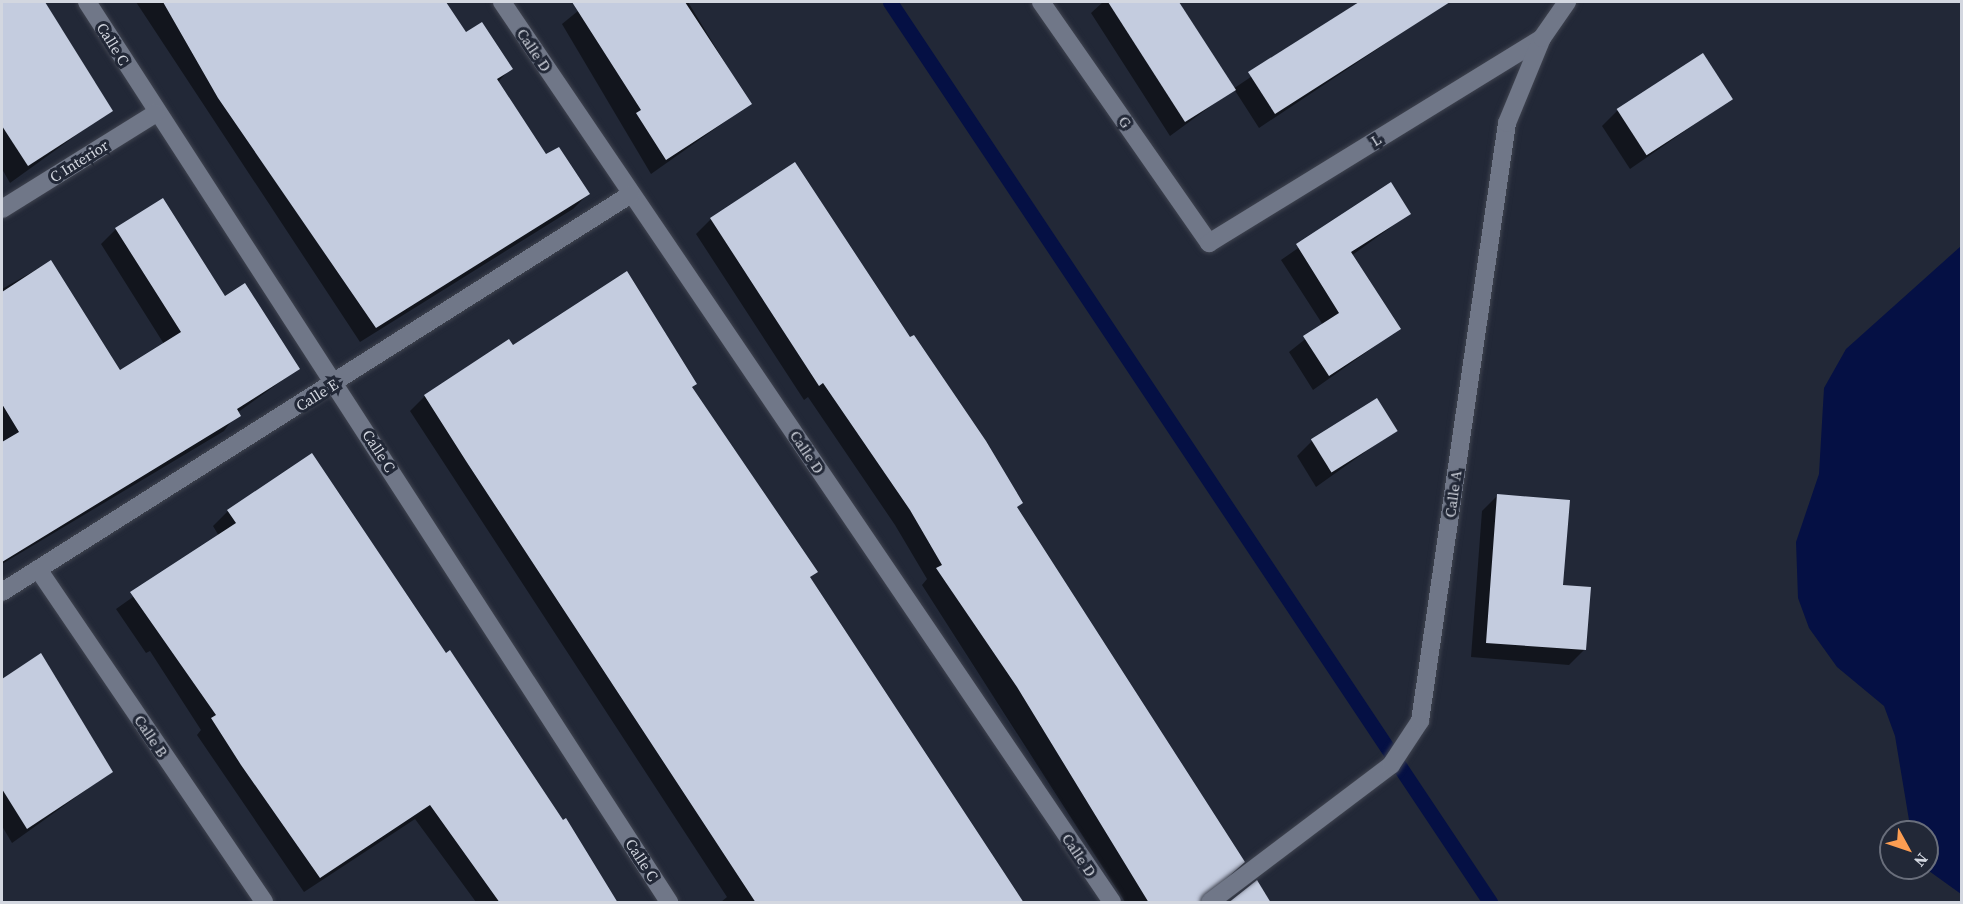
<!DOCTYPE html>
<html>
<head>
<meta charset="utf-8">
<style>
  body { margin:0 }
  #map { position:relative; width:1963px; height:904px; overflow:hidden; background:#222837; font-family:"Source Serif 4",serif }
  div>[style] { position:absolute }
  .water>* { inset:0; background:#051044 }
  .shadow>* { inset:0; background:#0007 }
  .stream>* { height:15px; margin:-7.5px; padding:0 7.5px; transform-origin:7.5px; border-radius:7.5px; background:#051044 }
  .building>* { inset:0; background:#c4ccdf; transform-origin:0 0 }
  .roads { filter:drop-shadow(0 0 2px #404450) drop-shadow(0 0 2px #404450) }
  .street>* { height:18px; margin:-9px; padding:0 9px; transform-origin:9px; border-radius:9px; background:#707788 }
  span { translate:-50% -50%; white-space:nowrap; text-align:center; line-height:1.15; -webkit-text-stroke:6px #222837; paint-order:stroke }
  .street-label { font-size:15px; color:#d3d7e0 }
  .frame { position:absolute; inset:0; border:3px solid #d3d7e0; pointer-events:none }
  .north { position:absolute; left:1879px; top:820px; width:60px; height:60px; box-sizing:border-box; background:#222837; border:2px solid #696e7b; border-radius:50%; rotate:130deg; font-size:16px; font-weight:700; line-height:24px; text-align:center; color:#d3d7e0 }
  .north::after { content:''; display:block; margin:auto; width:21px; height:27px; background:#fc9d52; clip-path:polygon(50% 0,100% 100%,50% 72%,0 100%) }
</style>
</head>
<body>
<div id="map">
  <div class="water">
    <div style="clip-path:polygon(1961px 246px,1961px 894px,1929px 871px,1927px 832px,1912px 832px,1910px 826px,1895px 736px,1884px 706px,1837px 667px,1809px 628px,1798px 598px,1796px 542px,1819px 474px,1824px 388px,1846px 349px)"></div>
  </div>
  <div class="shadow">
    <div style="clip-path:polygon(2px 2px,39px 2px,111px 110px,10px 183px,2px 169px)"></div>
    <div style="clip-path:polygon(136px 2px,444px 2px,465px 34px,511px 68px,498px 82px,546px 156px,588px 194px,573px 209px,360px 342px)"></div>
    <div style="clip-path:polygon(589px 2px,688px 2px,750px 104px,651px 174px,562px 24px)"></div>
    <div style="clip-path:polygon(1103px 2px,1177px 2px,1233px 89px,1362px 2px,1445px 4px,1259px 128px,1234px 89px,1170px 136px,1091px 13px)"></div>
    <div style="clip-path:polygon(1731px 99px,1630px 169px,1602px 126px,1617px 111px)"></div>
    <div style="clip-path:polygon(1390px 184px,1409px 214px,1351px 256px,1399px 329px,1313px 390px,1289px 352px,1323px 325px,1281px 260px)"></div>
    <div style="clip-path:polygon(711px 219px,1016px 508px,1174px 902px,1125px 902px,922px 585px,927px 579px,895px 525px,808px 397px,804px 400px,696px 234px)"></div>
    <div style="clip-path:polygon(116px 229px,225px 298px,298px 369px,237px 413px,224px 431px,2px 564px,2px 289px,50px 262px,119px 372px,164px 344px,101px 244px)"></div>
    <div style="clip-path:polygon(513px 347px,691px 388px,816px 572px,809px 578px,1023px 902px,721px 902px,727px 897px,410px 411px,425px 396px)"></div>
    <div style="clip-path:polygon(1396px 430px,1316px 487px,1297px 456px,1312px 441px)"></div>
    <div style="clip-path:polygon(1497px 496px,1561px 587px,1584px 650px,1569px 665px,1471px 657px,1482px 511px)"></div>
    <div style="clip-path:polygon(228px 511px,445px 655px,562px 822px,566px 820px,615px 902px,476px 902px,415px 819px,304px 892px,197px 735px,201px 730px,150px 651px,146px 653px,116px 609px,219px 536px,213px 526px)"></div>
    <div style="clip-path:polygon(41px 655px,111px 772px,12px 843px,2px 826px,2px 681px)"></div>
  </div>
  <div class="stream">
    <div style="left:890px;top:2px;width:1082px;rotate:56.31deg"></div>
  </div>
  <div class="building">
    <div style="clip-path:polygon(2px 2px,45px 2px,113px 111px,28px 166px,2px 126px)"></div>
    <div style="clip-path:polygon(163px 2px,446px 2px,466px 32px,482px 22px,513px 69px,497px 79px,546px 154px,559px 147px,590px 194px,376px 328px,218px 98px)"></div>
    <div style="clip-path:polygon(572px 2px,685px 2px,752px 104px,666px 160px,636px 113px,641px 110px)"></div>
    <div style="clip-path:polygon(1108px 2px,1179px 2px,1236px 90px,1185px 122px)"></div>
    <div style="clip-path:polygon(1359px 2px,1450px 2px,1275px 114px,1248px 72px)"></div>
    <div style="left:1703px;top:53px;width:55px;height:103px;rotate:57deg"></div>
    <div style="clip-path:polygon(795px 162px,910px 337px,914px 335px,986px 441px,1023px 503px,1017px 507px,1245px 862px,1199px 903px,1149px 903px,1017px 687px,936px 568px,942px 565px,910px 510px,823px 383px,819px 386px,710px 218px)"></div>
    <div style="clip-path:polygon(1391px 182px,1411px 214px,1351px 252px,1401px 329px,1329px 376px,1303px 336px,1339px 313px,1296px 244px)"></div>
    <div style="clip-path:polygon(163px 198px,225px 296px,245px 283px,300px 369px,237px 409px,241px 416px,2px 562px,2px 442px,19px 432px,2px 404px,2px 292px,51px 260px,120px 370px,181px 332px,115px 228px)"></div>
    <div style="clip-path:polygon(627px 271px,697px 384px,692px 387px,818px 572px,810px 577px,1024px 903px,756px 903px,466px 461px,424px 395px,509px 339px,513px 345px)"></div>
    <div style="left:1377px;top:398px;width:39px;height:78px;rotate:58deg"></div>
    <div style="clip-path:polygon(312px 453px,446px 653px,450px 650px,563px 820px,566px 818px,618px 903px,500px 903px,430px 805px,320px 878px,241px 765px,211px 718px,216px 715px,130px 592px,236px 523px,227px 510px)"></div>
    <div style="clip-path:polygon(1497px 494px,1570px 500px,1563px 585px,1591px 587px,1586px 650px,1486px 643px)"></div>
    <div style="clip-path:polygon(41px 653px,113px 772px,27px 829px,2px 789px,2px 679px)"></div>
    <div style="clip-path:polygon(1257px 880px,1271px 903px,1228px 903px)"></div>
  </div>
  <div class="roads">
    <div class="street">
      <div style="left:87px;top:2px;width:1072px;rotate:57.11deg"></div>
      <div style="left:502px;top:2px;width:1087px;rotate:55.87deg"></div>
      <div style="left:1041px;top:2px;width:294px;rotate:55.1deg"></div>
      <div style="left:1209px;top:243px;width:391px;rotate:-31.6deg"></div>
      <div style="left:2px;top:209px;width:181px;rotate:-31.9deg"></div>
      <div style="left:38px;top:569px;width:402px;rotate:55.8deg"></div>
      <div style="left:2px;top:592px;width:744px;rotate:-32.32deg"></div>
      <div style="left:1210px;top:902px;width:227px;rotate:-37.1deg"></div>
      <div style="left:1391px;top:765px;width:53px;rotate:-56.6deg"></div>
      <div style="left:1420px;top:721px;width:604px;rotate:-81.72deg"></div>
      <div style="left:1507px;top:123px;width:92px;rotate:-67.6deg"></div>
      <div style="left:1542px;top:38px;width:44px;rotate:-55.2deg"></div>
    </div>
  </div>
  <div class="street-label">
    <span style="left:113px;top:44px;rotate:58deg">Calle C</span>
    <span style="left:534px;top:50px;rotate:56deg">Calle D</span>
    <span style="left:1125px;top:122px;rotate:55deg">G</span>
    <span style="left:1376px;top:140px;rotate:-32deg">L</span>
    <span style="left:79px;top:161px;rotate:-32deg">C Interior</span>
    <span style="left:317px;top:395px;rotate:-32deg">Calle E</span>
    <span style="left:379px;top:451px;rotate:57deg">Calle C</span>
    <span style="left:807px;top:452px;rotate:56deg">Calle D</span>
    <span style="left:1453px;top:494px;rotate:-82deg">Calle A</span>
    <span style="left:151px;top:736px;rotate:56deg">Calle B</span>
    <span style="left:1079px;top:855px;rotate:56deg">Calle D</span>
    <span style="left:642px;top:860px;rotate:57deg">Calle C</span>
  </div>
  <div class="frame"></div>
  <div class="north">N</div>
</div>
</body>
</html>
